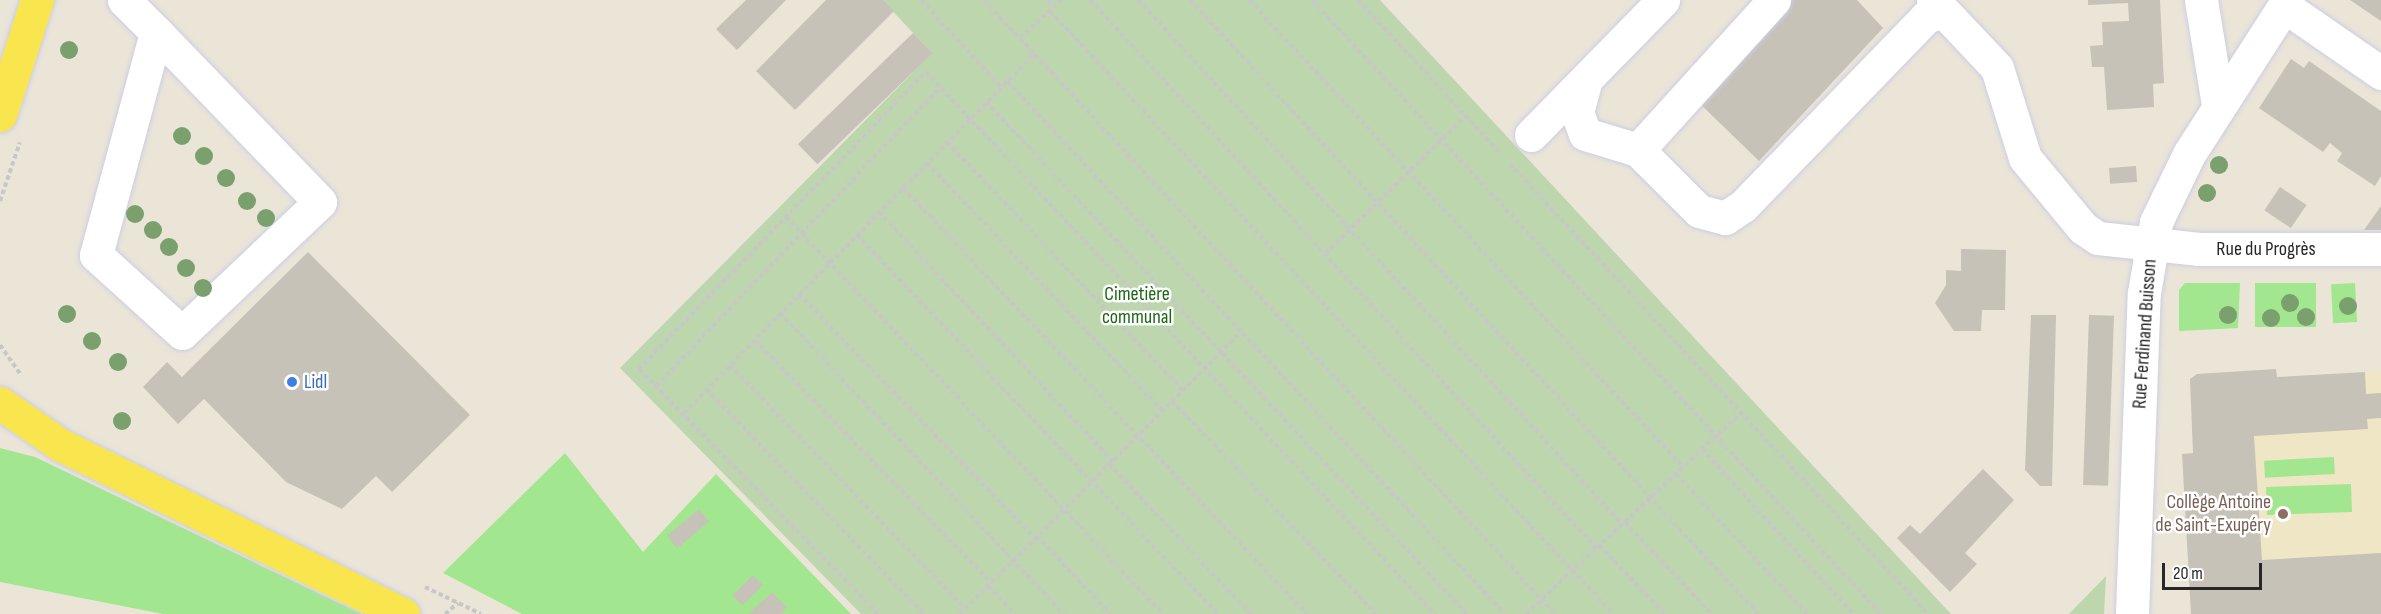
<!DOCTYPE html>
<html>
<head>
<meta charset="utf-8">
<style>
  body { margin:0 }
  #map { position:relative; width:2381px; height:614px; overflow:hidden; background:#ebe5d8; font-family:"Sofia Sans Condensed",sans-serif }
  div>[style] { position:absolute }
  .education>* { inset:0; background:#efe6c5 }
  .green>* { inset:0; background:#a3e690; transform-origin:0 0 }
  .cemetery>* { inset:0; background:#bdd6ae }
  .building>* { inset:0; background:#c6c2b8; transform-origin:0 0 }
  .path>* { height:4px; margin-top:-2px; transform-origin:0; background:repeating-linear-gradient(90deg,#c7c7c7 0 4.5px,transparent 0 7.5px) }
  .roads { filter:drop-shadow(0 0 2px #cdcee2) drop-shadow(0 0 2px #cdcee2) }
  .minor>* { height:33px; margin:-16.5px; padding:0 16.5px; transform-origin:16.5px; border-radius:16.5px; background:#fff }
  .major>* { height:33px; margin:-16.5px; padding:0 16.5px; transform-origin:16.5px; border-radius:16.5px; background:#f9e64f }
  .trees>* { width:18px; height:18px; margin:-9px; border-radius:50%; background:#79a06d }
  .dots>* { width:16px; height:16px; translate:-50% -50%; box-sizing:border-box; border:3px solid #fff; border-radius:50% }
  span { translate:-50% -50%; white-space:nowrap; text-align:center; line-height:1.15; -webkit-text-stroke:5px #fff; paint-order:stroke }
  .street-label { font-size:20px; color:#272727 }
  .park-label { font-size:20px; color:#1c6715 }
  .shop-label { font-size:20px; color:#366cbe }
  .left { translate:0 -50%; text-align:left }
  .education-label { font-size:20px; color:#785e54 }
  .right { translate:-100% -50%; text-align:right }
  .scale { position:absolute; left:2162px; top:563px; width:100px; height:27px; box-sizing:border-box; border:3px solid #272727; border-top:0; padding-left:8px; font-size:18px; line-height:21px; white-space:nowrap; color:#272727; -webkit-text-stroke:4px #fff; paint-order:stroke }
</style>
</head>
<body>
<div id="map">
  <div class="education">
    <div style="clip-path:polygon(2276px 369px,2277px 377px,2381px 371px,2381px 614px,2191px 614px,2182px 454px,2193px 453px,2190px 379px,2197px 374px)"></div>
  </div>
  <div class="green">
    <div style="clip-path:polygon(2185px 283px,2240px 283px,2238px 328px,2179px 331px,2179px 290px)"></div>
    <div style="left:2255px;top:283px;width:61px;height:44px"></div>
    <div style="left:2355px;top:283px;width:39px;height:24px;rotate:87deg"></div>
    <div style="clip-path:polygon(0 448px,35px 457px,362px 614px,163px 614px,0 582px)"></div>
    <div style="clip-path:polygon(565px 453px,643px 552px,716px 474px,851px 614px,522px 614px,443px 573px)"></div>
    <div style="left:2334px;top:457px;width:17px;height:70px;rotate:87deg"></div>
    <div style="left:2351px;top:484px;width:28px;height:85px;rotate:88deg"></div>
  </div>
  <div class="cemetery">
    <div style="clip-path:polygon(882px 0,1380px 0,1951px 614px,861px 614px,620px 368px,932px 53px)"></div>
    <div style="clip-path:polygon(2106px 576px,2104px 614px,2069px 614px)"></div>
  </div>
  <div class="building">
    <div style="clip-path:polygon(746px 0,786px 0,737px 50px,716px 29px)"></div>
    <div style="clip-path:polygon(826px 0,883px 0,894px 11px,795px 110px,756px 71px)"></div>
    <div style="clip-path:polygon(1792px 0,1857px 0,1883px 28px,1759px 161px,1693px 97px)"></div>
    <div style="clip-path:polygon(2088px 0,2160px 0,2164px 83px,2153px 84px,2154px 107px,2107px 110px,2104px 67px,2092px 67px,2090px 46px,2103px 45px,2102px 22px,2129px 21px,2128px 3px,2088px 5px)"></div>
    <div style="clip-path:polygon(2350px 0,2381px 0,2381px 21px,2378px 19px)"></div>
    <div style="left:913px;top:33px;width:28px;height:160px;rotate:46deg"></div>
    <div style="clip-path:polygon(2291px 59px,2304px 68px,2309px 61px,2381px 111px,2381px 176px,2375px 186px,2337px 161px,2342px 153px,2330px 143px,2323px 152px,2259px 108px)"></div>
    <div style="left:2136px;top:166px;width:16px;height:27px;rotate:86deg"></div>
    <div style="left:2280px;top:187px;width:32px;height:28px;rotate:34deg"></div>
    <div style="clip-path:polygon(2381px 206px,2381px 230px,2364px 230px)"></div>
    <div style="clip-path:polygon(1961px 249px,2006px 250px,2005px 310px,1982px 310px,1981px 331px,1954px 331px,1935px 303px,1946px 285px,1946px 270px,1961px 271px)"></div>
    <div style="clip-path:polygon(308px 252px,470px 415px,392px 492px,376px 476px,342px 509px,286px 482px,204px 399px,178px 424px,143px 387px,167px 362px,182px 377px)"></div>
    <div style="clip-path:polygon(2031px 315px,2056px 315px,2052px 486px,2040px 486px,2025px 470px)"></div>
    <div style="left:2089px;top:315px;width:25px;height:170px;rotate:2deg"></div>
    <div style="clip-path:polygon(2276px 369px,2277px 377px,2365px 372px,2366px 394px,2381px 393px,2381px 418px,2367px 419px,2368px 429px,2254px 436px,2262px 560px,2381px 553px,2381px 614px,2191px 614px,2182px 454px,2193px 453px,2190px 379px,2197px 374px)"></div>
    <div style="clip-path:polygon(1983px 469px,2014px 500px,1965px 553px,1977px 564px,1950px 592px,1897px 538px,1910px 525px,1920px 534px)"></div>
    <div style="left:699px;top:509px;width:16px;height:42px;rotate:50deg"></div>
    <div style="left:753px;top:575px;width:14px;height:29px;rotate:45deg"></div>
    <div style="clip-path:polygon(772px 592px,787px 608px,780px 614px,748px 614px)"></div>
  </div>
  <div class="path">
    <div style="left:921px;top:0;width:118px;rotate:47.4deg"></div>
    <div style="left:984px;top:0;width:838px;rotate:47.08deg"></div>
    <div style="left:1048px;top:0;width:9px;rotate:49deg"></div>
    <div style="left:1090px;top:0;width:746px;rotate:47.28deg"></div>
    <div style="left:1138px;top:0;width:713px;rotate:47.27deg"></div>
    <div style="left:1190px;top:0;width:836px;rotate:47.23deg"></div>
    <div style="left:1249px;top:0;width:638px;rotate:47.1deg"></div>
    <div style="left:1312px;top:0;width:837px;rotate:47.18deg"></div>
    <div style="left:1358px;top:0;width:210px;rotate:47.1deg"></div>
    <div style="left:1050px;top:11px;width:825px;rotate:46.96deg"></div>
    <div style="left:1020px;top:38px;width:56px;rotate:-42.8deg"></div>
    <div style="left:1007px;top:81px;width:729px;rotate:46.94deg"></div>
    <div style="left:986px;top:102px;width:702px;rotate:46.79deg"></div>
    <div style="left:947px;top:142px;width:343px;rotate:46.5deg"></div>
    <div style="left:927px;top:163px;width:342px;rotate:46.5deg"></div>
    <div style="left:1510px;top:164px;width:614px;rotate:47.11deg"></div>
    <div style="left:903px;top:188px;width:587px;rotate:46.52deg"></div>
    <div style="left:0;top:201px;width:62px;rotate:-71.3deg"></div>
    <div style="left:879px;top:212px;width:342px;rotate:46.8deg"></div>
    <div style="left:786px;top:217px;width:547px;rotate:46.48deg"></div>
    <div style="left:857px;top:235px;width:523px;rotate:46.39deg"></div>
    <div style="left:1325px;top:254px;width:197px;rotate:-44.4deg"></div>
    <div style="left:799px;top:294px;width:339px;rotate:46deg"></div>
    <div style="left:780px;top:313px;width:414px;rotate:46.7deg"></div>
    <div style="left:755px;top:340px;width:339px;rotate:45.8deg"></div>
    <div style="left:0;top:345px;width:35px;rotate:55deg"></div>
    <div style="left:730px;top:365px;width:338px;rotate:46deg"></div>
    <div style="left:656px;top:386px;width:413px;rotate:-46.4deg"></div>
    <div style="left:706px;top:389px;width:313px;rotate:45.9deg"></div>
    <div style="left:1172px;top:401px;width:295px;rotate:46.2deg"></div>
    <div style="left:684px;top:413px;width:501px;rotate:-45.73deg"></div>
    <div style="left:1702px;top:449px;width:224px;rotate:47.5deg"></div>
    <div style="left:1109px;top:464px;width:207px;rotate:46.6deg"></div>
    <div style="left:1676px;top:474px;width:192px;rotate:46.9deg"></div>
    <div style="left:1625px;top:522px;width:127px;rotate:46.6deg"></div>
    <div style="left:1037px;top:536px;width:107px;rotate:46.9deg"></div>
    <div style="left:1599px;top:545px;width:95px;rotate:46.3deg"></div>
    <div style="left:988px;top:586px;width:39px;rotate:46deg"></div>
    <div style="left:425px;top:587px;width:62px;rotate:25.7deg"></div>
    <div style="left:445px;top:614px;width:17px;rotate:-40deg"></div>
    <div style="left:878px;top:614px;width:342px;rotate:-134.3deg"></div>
    <div style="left:639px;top:369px;width:413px;rotate:-46deg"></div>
    <div style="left:926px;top:72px;width:744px;rotate:46.8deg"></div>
    <div style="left:960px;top:614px;width:398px;rotate:-45.1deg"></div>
    <div style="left:1526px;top:614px;width:294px;rotate:-43.1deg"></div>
  </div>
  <div class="roads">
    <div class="minor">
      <div style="left:124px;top:0;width:45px;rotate:45deg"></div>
      <div style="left:156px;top:32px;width:236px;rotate:46deg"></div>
      <div style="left:320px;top:202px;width:190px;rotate:136.5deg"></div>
      <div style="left:182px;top:333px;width:116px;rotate:-137.8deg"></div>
      <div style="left:96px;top:255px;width:231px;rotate:-74.9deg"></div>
      <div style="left:1774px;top:0;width:202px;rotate:132.2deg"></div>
      <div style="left:1638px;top:150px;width:86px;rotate:45deg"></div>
      <div style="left:1699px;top:211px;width:27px;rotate:15deg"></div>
      <div style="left:1725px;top:218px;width:22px;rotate:-34deg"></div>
      <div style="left:1743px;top:206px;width:263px;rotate:-45.9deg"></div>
      <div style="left:1926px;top:17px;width:18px;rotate:-19deg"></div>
      <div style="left:1933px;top:0;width:93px;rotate:46.7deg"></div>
      <div style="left:1997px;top:68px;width:94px;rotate:72.7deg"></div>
      <div style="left:2025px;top:158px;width:91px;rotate:50.4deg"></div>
      <div style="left:2083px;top:228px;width:18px;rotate:34deg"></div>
      <div style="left:2098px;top:238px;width:102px;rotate:6.2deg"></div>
      <div style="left:2199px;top:249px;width:182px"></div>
      <div style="left:2201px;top:0;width:106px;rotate:80.8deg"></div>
      <div style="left:2284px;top:6px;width:118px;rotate:34.6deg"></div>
      <div style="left:1586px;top:79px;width:34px;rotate:105deg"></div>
      <div style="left:1577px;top:112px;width:23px;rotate:70deg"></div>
      <div style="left:1585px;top:134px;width:55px;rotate:16.8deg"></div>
      <div style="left:1531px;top:135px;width:189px;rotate:-45.6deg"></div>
      <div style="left:2132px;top:614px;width:321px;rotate:-87.9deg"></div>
      <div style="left:2144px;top:293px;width:72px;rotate:-80.4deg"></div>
      <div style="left:2156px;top:222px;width:76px;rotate:-64.1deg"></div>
      <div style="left:2189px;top:154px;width:183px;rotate:-57.3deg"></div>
    </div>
    <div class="major">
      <div style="left:0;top:115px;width:121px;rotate:-72.2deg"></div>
      <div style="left:0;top:403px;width:72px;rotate:34.8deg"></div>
      <div style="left:59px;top:444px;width:384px;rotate:26.3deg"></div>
    </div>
  </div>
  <div class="trees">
    <div style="left:69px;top:50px"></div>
    <div style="left:182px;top:136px"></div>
    <div style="left:204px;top:156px"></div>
    <div style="left:2219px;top:165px"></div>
    <div style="left:226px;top:178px"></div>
    <div style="left:2207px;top:193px"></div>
    <div style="left:247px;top:201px"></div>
    <div style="left:135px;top:214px"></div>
    <div style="left:266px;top:218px"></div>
    <div style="left:153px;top:230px"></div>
    <div style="left:169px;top:247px"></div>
    <div style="left:186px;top:268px"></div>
    <div style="left:203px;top:288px"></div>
    <div style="left:2290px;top:303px"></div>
    <div style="left:2348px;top:306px"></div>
    <div style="left:67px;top:314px"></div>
    <div style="left:2228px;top:315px"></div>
    <div style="left:2306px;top:317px"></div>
    <div style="left:2271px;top:318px"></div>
    <div style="left:92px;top:341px"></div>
    <div style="left:118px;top:362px"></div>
    <div style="left:122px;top:421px"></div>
  </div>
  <div class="dots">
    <div style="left:292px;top:382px;background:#3f7fe0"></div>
    <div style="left:2283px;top:514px;background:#8d6e63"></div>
  </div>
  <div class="street-label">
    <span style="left:2266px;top:249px">Rue du Progrès</span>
    <span style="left:2145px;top:334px;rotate:-86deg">Rue Ferdinand Buisson</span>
  </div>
  <div class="park-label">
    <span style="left:1137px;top:306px">Cimetière<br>communal</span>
  </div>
  <div class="shop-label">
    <span class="left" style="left:304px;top:382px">Lidl</span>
  </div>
  <div class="education-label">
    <span class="right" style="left:2271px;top:514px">Collège Antoine<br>de Saint-Exupéry</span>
  </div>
  <div class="scale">20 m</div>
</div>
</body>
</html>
